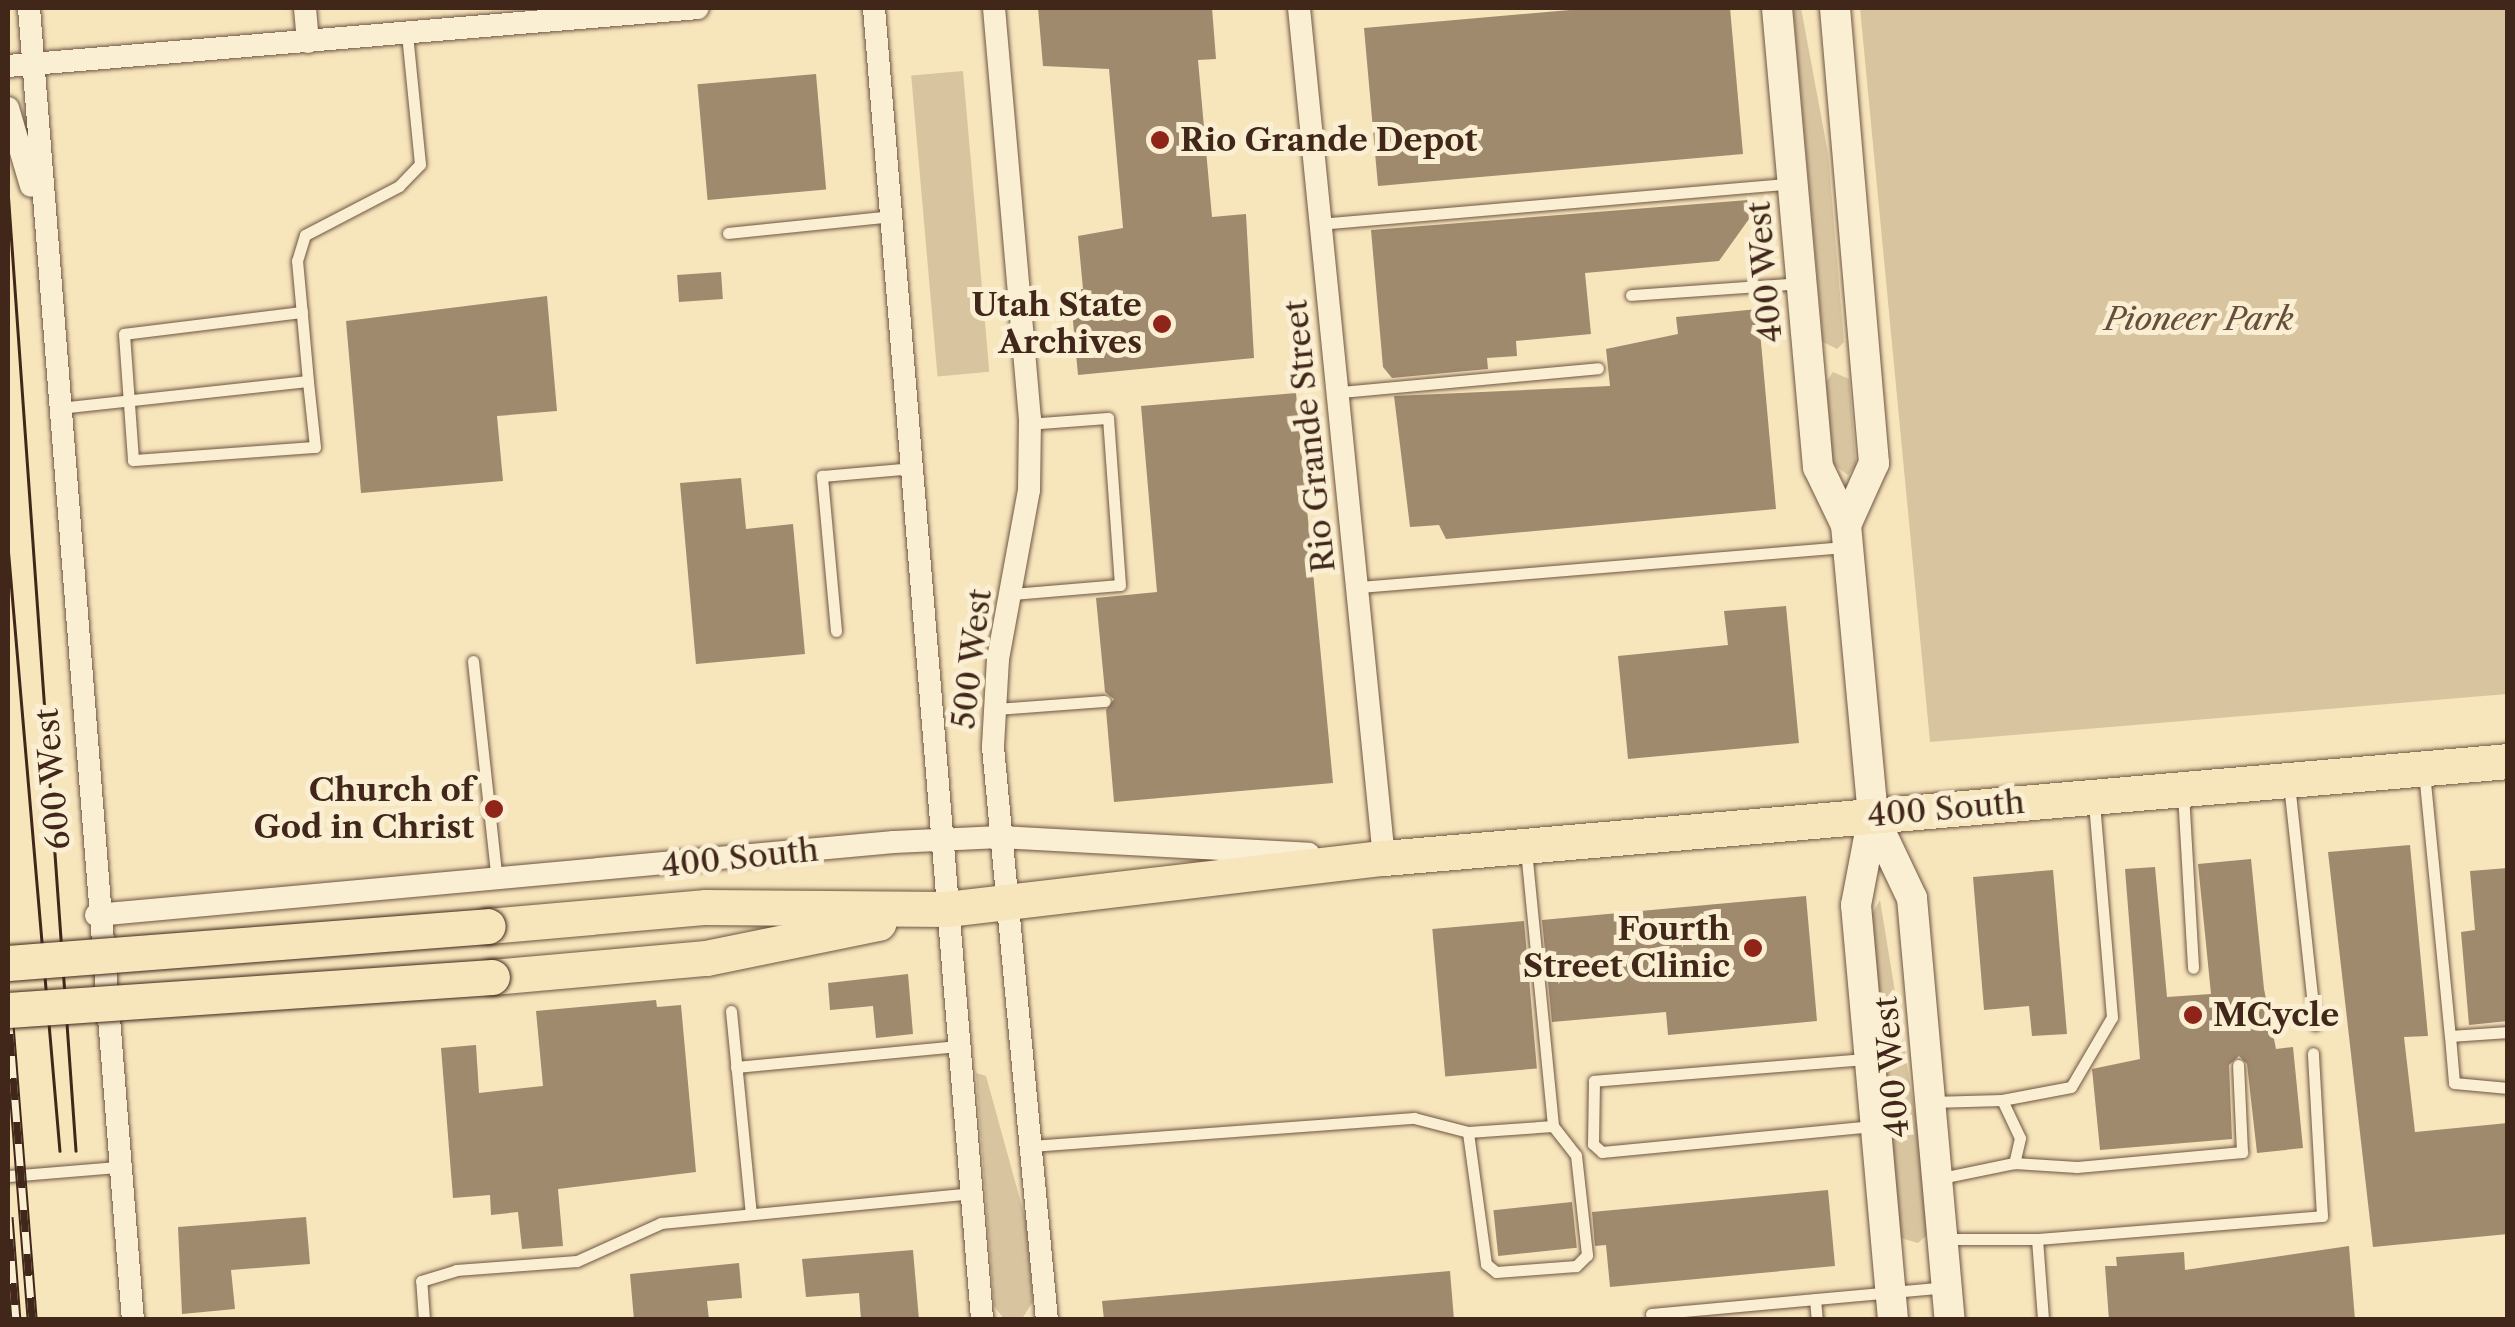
<!DOCTYPE html>
<html>
<head>
<meta charset="utf-8">
<style>
  body { margin:0 }
  #map { position:relative; width:2515px; height:1327px; overflow:hidden; background:#f7e5bc; font-family:"Libre Caslon Text",serif }
  div>[style] { position:absolute }
  .green>* { inset:0; background:#d8c5a0; transform-origin:0 0 }
  .building>* { inset:0; background:#9f8a6e; transform-origin:0 0 }
  .roads { filter:drop-shadow(0 0 2px #6e5642) drop-shadow(0 0 2px #6e5642) }
  .lane>* { height:11px; margin:-5.5px; padding:0 5.5px; transform-origin:5.5px; border-radius:5.5px; background:#faeed3 }
  .street>* { height:22px; margin:-11px; padding:0 11px; transform-origin:11px; border-radius:11px; background:#faeed3 }
  .secondary>* { height:30px; margin:-15px; padding:0 15px; transform-origin:15px; border-radius:15px; background:#faeed3 }
  .primary>* { height:35px; margin:-17.5px; padding:0 17.5px; transform-origin:17.5px; border-radius:17.5px; background:#f7e5bc }
  .tram>* { height:2.5px; margin:-1.25px; padding:0 1.25px; transform-origin:1.25px; border-radius:1.25px; background:#40271a }
  .rail>* { height:11px; margin-top:-5.5px; transform-origin:0; background:repeating-linear-gradient(90deg,#faeed3 0 22px,#40271a 0 44px); box-sizing:border-box; border-block:2px solid #40271a }
  .bridges { filter:drop-shadow(0 0 2px #40271a) drop-shadow(0 0 2px #40271a) }
  .primary-bridge>* { height:35px; margin:-17.5px; padding:0 17.5px; transform-origin:17.5px; border-radius:17.5px; background:#f7e5bc }
  .dots>* { width:28px; height:28px; translate:-50% -50%; box-sizing:border-box; border:5px solid #faeed3; border-radius:50% }
  span { translate:-50% -50%; white-space:nowrap; text-align:center; line-height:1.15; -webkit-text-stroke:10px #faeed3; paint-order:stroke }
  .poi-label { font-size:32px; color:#40271a; font-weight:700 }
  .left { translate:0 -50%; text-align:left }
  .right { translate:-100% -50%; text-align:right }
  .street-label { font-size:32px; color:#40271a }
  .park-label { font-size:32px; color:#664e3c; font-style:italic }
  .frame { position:absolute; inset:0; border:10px solid #40271a; pointer-events:none }
</style>
</head>
<body>
<div id="map">
  <div class="green">
    <div style="clip-path:polygon(1793px 8px,1801px 8px,1828px 153px,1844px 342px,1837px 349px,1823px 342px)"></div>
    <div style="clip-path:polygon(1860px 8px,2507px 8px,2507px 694px,1930px 742px)"></div>
    <div style="left:963px;top:71px;width:302px;height:52px;rotate:85deg"></div>
    <div style="clip-path:polygon(1833px 372px,1849px 379px,1856px 465px,1848px 475px,1833px 464px,1826px 382px)"></div>
    <div style="clip-path:polygon(1880px 900px,1924px 1169px,1928px 1234px,1918px 1243px,1897px 1237px,1871px 916px)"></div>
    <div style="clip-path:polygon(976px 1073px,986px 1076px,1026px 1221px,1033px 1301px,1022px 1319px,1004px 1319px,994px 1306px)"></div>
  </div>
  <div class="building">
    <div style="clip-path:polygon(1038px 8px,1212px 8px,1216px 59px,1198px 60px,1212px 217px,1246px 214px,1254px 358px,1078px 375px,1070px 290px,1083px 289px,1078px 236px,1123px 228px,1109px 69px,1043px 66px)"></div>
    <div style="clip-path:polygon(1593px 8px,1730px 8px,1743px 154px,1378px 186px,1364px 28px)"></div>
    <div style="left:816px;top:74px;width:116px;height:119px;rotate:85deg"></div>
    <div style="clip-path:polygon(1748px 200px,1749px 219px,1719px 261px,1585px 273px,1591px 334px,1516px 341px,1517px 356px,1487px 358px,1488px 369px,1392px 378px,1383px 367px,1371px 230px)"></div>
    <div style="left:721px;top:272px;width:27px;height:44px;rotate:86deg"></div>
    <div style="clip-path:polygon(547px 296px,557px 411px,497px 416px,503px 481px,361px 493px,346px 321px)"></div>
    <div style="clip-path:polygon(1758px 309px,1776px 509px,1446px 539px,1439px 525px,1410px 527px,1394px 396px,1610px 386px,1606px 349px,1678px 334px,1676px 317px)"></div>
    <div style="clip-path:polygon(1296px 393px,1333px 783px,1114px 802px,1106px 710px,1114px 699px,1105px 692px,1096px 598px,1157px 592px,1141px 406px)"></div>
    <div style="clip-path:polygon(741px 478px,746px 529px,793px 524px,805px 654px,696px 664px,680px 483px)"></div>
    <div style="clip-path:polygon(1786px 606px,1799px 743px,1628px 759px,1618px 656px,1728px 645px,1724px 611px)"></div>
    <div style="clip-path:polygon(2410px 845px,2428px 1036px,2404px 1037px,2415px 1132px,2508px 1123px,2508px 1234px,2373px 1247px,2328px 852px)"></div>
    <div style="clip-path:polygon(2251px 859px,2264px 989px,2276px 1049px,2293px 1047px,2303px 1148px,2257px 1153px,2247px 1064px,2239px 1056px,2229px 1065px,2232px 1139px,2100px 1150px,2092px 1069px,2140px 1059px,2125px 869px,2155px 867px,2167px 997px,2211px 994px,2198px 864px)"></div>
    <div style="clip-path:polygon(2508px 868px,2508px 1021px,2469px 1025px,2461px 932px,2475px 930px,2470px 871px)"></div>
    <div style="clip-path:polygon(2053px 870px,2067px 1034px,2032px 1036px,2029px 1006px,1984px 1010px,1973px 877px)"></div>
    <div style="clip-path:polygon(1806px 896px,1817px 1021px,1668px 1035px,1666px 1012px,1552px 1022px,1542px 920px)"></div>
    <div style="left:1524px;top:921px;width:148px;height:92px;rotate:85deg"></div>
    <div style="clip-path:polygon(908px 974px,913px 1034px,876px 1038px,873px 1006px,830px 1010px,828px 983px)"></div>
    <div style="clip-path:polygon(656px 1000px,657px 1007px,681px 1005px,696px 1172px,558px 1189px,563px 1246px,522px 1249px,518px 1212px,491px 1215px,490px 1195px,453px 1198px,441px 1048px,476px 1045px,479px 1093px,543px 1086px,536px 1011px)"></div>
    <div style="clip-path:polygon(1828px 1190px,1835px 1266px,1610px 1287px,1606px 1245px,1595px 1246px,1592px 1212px)"></div>
    <div style="left:1572px;top:1202px;width:46px;height:79px;rotate:84deg"></div>
    <div style="clip-path:polygon(306px 1217px,310px 1264px,231px 1270px,235px 1309px,182px 1314px,178px 1227px)"></div>
    <div style="clip-path:polygon(2349px 1246px,2355px 1320px,2109px 1320px,2105px 1266px,2117px 1266px,2116px 1257px,2184px 1252px,2185px 1270px)"></div>
    <div style="clip-path:polygon(913px 1250px,919px 1320px,861px 1320px,859px 1293px,806px 1297px,802px 1259px)"></div>
    <div style="clip-path:polygon(739px 1263px,742px 1298px,707px 1301px,709px 1320px,634px 1320px,630px 1274px)"></div>
    <div style="clip-path:polygon(1450px 1271px,1454px 1320px,1104px 1320px,1102px 1301px)"></div>
  </div>
  <div class="roads">
    <div class="lane">
      <div style="left:1318px;top:224px;width:476px;rotate:-4.9deg"></div>
      <div style="left:728px;top:233px;width:165px;rotate:-5.9deg"></div>
      <div style="left:1631px;top:295px;width:170px;rotate:-4deg"></div>
      <div style="left:302px;top:312px;width:179px;rotate:173deg"></div>
      <div style="left:124px;top:334px;width:126px;rotate:85.9deg"></div>
      <div style="left:133px;top:460px;width:182px;rotate:-4.1deg"></div>
      <div style="left:315px;top:447px;width:66px;rotate:-96.1deg"></div>
      <div style="left:1341px;top:392px;width:258px;rotate:-5.3deg"></div>
      <div style="left:59px;top:408px;width:250px;rotate:-6.2deg"></div>
      <div style="left:308px;top:381px;width:121px;rotate:-95.2deg"></div>
      <div style="left:297px;top:261px;width:27px;rotate:-73deg"></div>
      <div style="left:305px;top:235px;width:106px;rotate:-27.5deg"></div>
      <div style="left:399px;top:186px;width:30px;rotate:-46deg"></div>
      <div style="left:420px;top:164px;width:131px;rotate:-95.7deg"></div>
      <div style="left:1359px;top:587px;width:491px;rotate:-4.7deg"></div>
      <div style="left:1012px;top:594px;width:108px;rotate:-4.8deg"></div>
      <div style="left:1120px;top:585px;width:167px;rotate:-94.1deg"></div>
      <div style="left:1108px;top:418px;width:79px;rotate:175.7deg"></div>
      <div style="left:836px;top:631px;width:156px;rotate:-95.2deg"></div>
      <div style="left:822px;top:476px;width:92px;rotate:-5deg"></div>
      <div style="left:473px;top:661px;width:222px;rotate:83.8deg"></div>
      <div style="left:995px;top:709px;width:110px;rotate:-4.2deg"></div>
      <div style="left:2424px;top:772px;width:265px;rotate:84.4deg"></div>
      <div style="left:2289px;top:784px;width:242px;rotate:83.8deg"></div>
      <div style="left:2183px;top:793px;width:175px;rotate:86.7deg"></div>
      <div style="left:1526px;top:850px;width:277px;rotate:84.4deg"></div>
      <div style="left:731px;top:1011px;width:204px;rotate:84.4deg"></div>
      <div style="left:2508px;top:1032px;width:58px;rotate:176.1deg"></div>
      <div style="left:2450px;top:1036px;width:47px;rotate:85.1deg"></div>
      <div style="left:2454px;top:1083px;width:54px;rotate:5.3deg"></div>
      <div style="left:1866px;top:1059px;width:273px;rotate:175.4deg"></div>
      <div style="left:1594px;top:1081px;width:63px;rotate:90.9deg"></div>
      <div style="left:1593px;top:1144px;width:12px;rotate:42deg"></div>
      <div style="left:1602px;top:1152px;width:272px;rotate:-5.5deg"></div>
      <div style="left:736px;top:1067px;width:223px;rotate:-5.4deg"></div>
      <div style="left:2002px;top:1100px;width:70px;rotate:-10.7deg"></div>
      <div style="left:2071px;top:1087px;width:81px;rotate:-59.6deg"></div>
      <div style="left:2112px;top:1017px;width:217px;rotate:-94.8deg"></div>
      <div style="left:1931px;top:1102px;width:71px;rotate:-1.6deg"></div>
      <div style="left:2002px;top:1100px;width:42px;rotate:64.7deg"></div>
      <div style="left:2020px;top:1138px;width:26px;rotate:103deg"></div>
      <div style="left:2014px;top:1163px;width:75px;rotate:168.4deg"></div>
      <div style="left:1031px;top:1146px;width:384px;rotate:-4.2deg"></div>
      <div style="left:1414px;top:1118px;width:56px;rotate:14.5deg"></div>
      <div style="left:1468px;top:1132px;width:85px;rotate:-4deg"></div>
      <div style="left:1553px;top:1126px;width:37px;rotate:52deg"></div>
      <div style="left:1576px;top:1155px;width:101px;rotate:83.7deg"></div>
      <div style="left:1587px;top:1255px;width:16px;rotate:135deg"></div>
      <div style="left:1576px;top:1266px;width:80px;rotate:175.7deg"></div>
      <div style="left:1496px;top:1272px;width:13px;rotate:-141deg"></div>
      <div style="left:1486px;top:1264px;width:133px;rotate:-97.8deg"></div>
      <div style="left:2014px;top:1163px;width:63px;rotate:3.6deg"></div>
      <div style="left:2077px;top:1167px;width:166px;rotate:-5.2deg"></div>
      <div style="left:2242px;top:1152px;width:87px;rotate:-92.6deg"></div>
      <div style="left:8px;top:1176px;width:110px;rotate:-4.7deg"></div>
      <div style="left:1947px;top:1239px;width:90px"></div>
      <div style="left:2037px;top:1239px;width:79px;rotate:85.7deg"></div>
      <div style="left:2037px;top:1239px;width:286px;rotate:-4.6deg"></div>
      <div style="left:2322px;top:1216px;width:163px;rotate:-93.2deg"></div>
      <div style="left:1815px;top:1299px;width:21px;rotate:85deg"></div>
      <div style="left:1651px;top:1314px;width:295px;rotate:-5.2deg"></div>
      <div style="left:424px;top:1320px;width:39px;rotate:-94deg"></div>
      <div style="left:421px;top:1281px;width:37px;rotate:-17deg"></div>
      <div style="left:456px;top:1270px;width:121px;rotate:-4.3deg"></div>
      <div style="left:577px;top:1261px;width:92px;rotate:-24.3deg"></div>
      <div style="left:661px;top:1223px;width:311px;rotate:-5.5deg"></div>
    </div>
    <div class="street">
      <div style="left:29px;top:8px;width:1316px;rotate:85.47deg"></div>
      <div style="left:305px;top:8px;width:34px;rotate:85deg"></div>
      <div style="left:874px;top:8px;width:1316px;rotate:85.29deg"></div>
      <div style="left:994px;top:8px;width:413px;rotate:85deg"></div>
      <div style="left:1030px;top:419px;width:71px;rotate:90.8deg"></div>
      <div style="left:1029px;top:490px;width:172px;rotate:100.4deg"></div>
      <div style="left:998px;top:659px;width:88px;rotate:93.3deg"></div>
      <div style="left:993px;top:747px;width:576px;rotate:84.62deg"></div>
      <div style="left:1299px;top:8px;width:854px;rotate:84.29deg"></div>
      <div style="left:1384px;top:858px;width:9px;rotate:180deg"></div>
      <div style="left:8px;top:66px;width:692px;rotate:-4.8deg"></div>
      <div style="left:8px;top:108px;width:81px;rotate:73.6deg"></div>
      <div style="left:96px;top:915px;width:801px;rotate:-5.23deg"></div>
      <div style="left:894px;top:842px;width:106px;rotate:-2.7deg"></div>
      <div style="left:1000px;top:837px;width:309px;rotate:3.1deg"></div>
    </div>
    <div class="secondary">
      <div style="left:1777px;top:8px;width:461px;rotate:84.9deg"></div>
      <div style="left:1818px;top:467px;width:64px;rotate:64.2deg"></div>
      <div style="left:1846px;top:525px;width:292px;rotate:84.7deg"></div>
      <div style="left:1873px;top:816px;width:91px;rotate:100.8deg"></div>
      <div style="left:1856px;top:905px;width:417px;rotate:84.9deg"></div>
      <div style="left:1835px;top:8px;width:457px;rotate:85.1deg"></div>
      <div style="left:1874px;top:463px;width:68px;rotate:114.3deg"></div>
      <div style="left:1873px;top:816px;width:91px;rotate:64.6deg"></div>
      <div style="left:1912px;top:898px;width:424px;rotate:84.9deg"></div>
    </div>
    <div class="primary">
      <div style="left:488px;top:926px;width:219px;rotate:-5deg"></div>
      <div style="left:706px;top:907px;width:241px;rotate:0.5deg"></div>
      <div style="left:947px;top:909px;width:440px;rotate:-6.7deg"></div>
      <div style="left:1384px;top:858px;width:1128px;rotate:-4.93deg"></div>
      <div style="left:492px;top:977px;width:215px;rotate:-5.1deg"></div>
      <div style="left:706px;top:958px;width:176px;rotate:-11.5deg"></div>
    </div>
  </div>
  <div class="tram">
    <div style="left:8px;top:190px;width:963px;rotate:85.95deg"></div>
    <div style="left:8px;top:546px;width:607px;rotate:85.09deg"></div>
  </div>
  <div class="rail">
    <div style="left:8px;top:1012px;width:309px;rotate:85.5deg"></div>
    <div style="left:8px;top:1217px;width:103px;rotate:85.6deg"></div>
  </div>
  <div class="bridges">
    <div class="primary-bridge">
      <div style="left:8px;top:963px;width:481px;rotate:-4.4deg"></div>
      <div style="left:8px;top:1010px;width:485px;rotate:-3.9deg"></div>
    </div>
  </div>
  <div class="dots">
    <div style="left:1160px;top:140px;background:#8f2418"></div>
    <div style="left:1162px;top:324px;background:#8f2418"></div>
    <div style="left:494px;top:809px;background:#8f2418"></div>
    <div style="left:1753px;top:948px;background:#8f2418"></div>
    <div style="left:2193px;top:1015px;background:#8f2418"></div>
  </div>
  <div class="poi-label">
    <span class="left" style="left:1180px;top:140px">Rio Grande Depot</span>
    <span class="right" style="left:1142px;top:324px">Utah State<br>Archives</span>
    <span class="right" style="left:474px;top:809px">Church of<br>God in Christ</span>
    <span class="right" style="left:1730px;top:948px">Fourth<br>Street Clinic</span>
    <span class="left" style="left:2213px;top:1015px">MCycle</span>
  </div>
  <div class="street-label">
    <span style="left:1765px;top:272px;rotate:-95deg">400 West</span>
    <span style="left:1310px;top:436px;rotate:-96deg">Rio Grande Street</span>
    <span style="left:972px;top:659px;rotate:-83deg">500 West</span>
    <span style="left:53px;top:779px;rotate:-95deg">600 West</span>
    <span style="left:1946px;top:809px;rotate:-5deg">400 South</span>
    <span style="left:740px;top:858px;rotate:-6deg">400 South</span>
    <span style="left:1892px;top:1067px;rotate:-95deg">400 West</span>
  </div>
  <div class="park-label">
    <span style="left:2199px;top:319px">Pioneer Park</span>
  </div>
  <div class="frame"></div>
</div>
</body>
</html>
